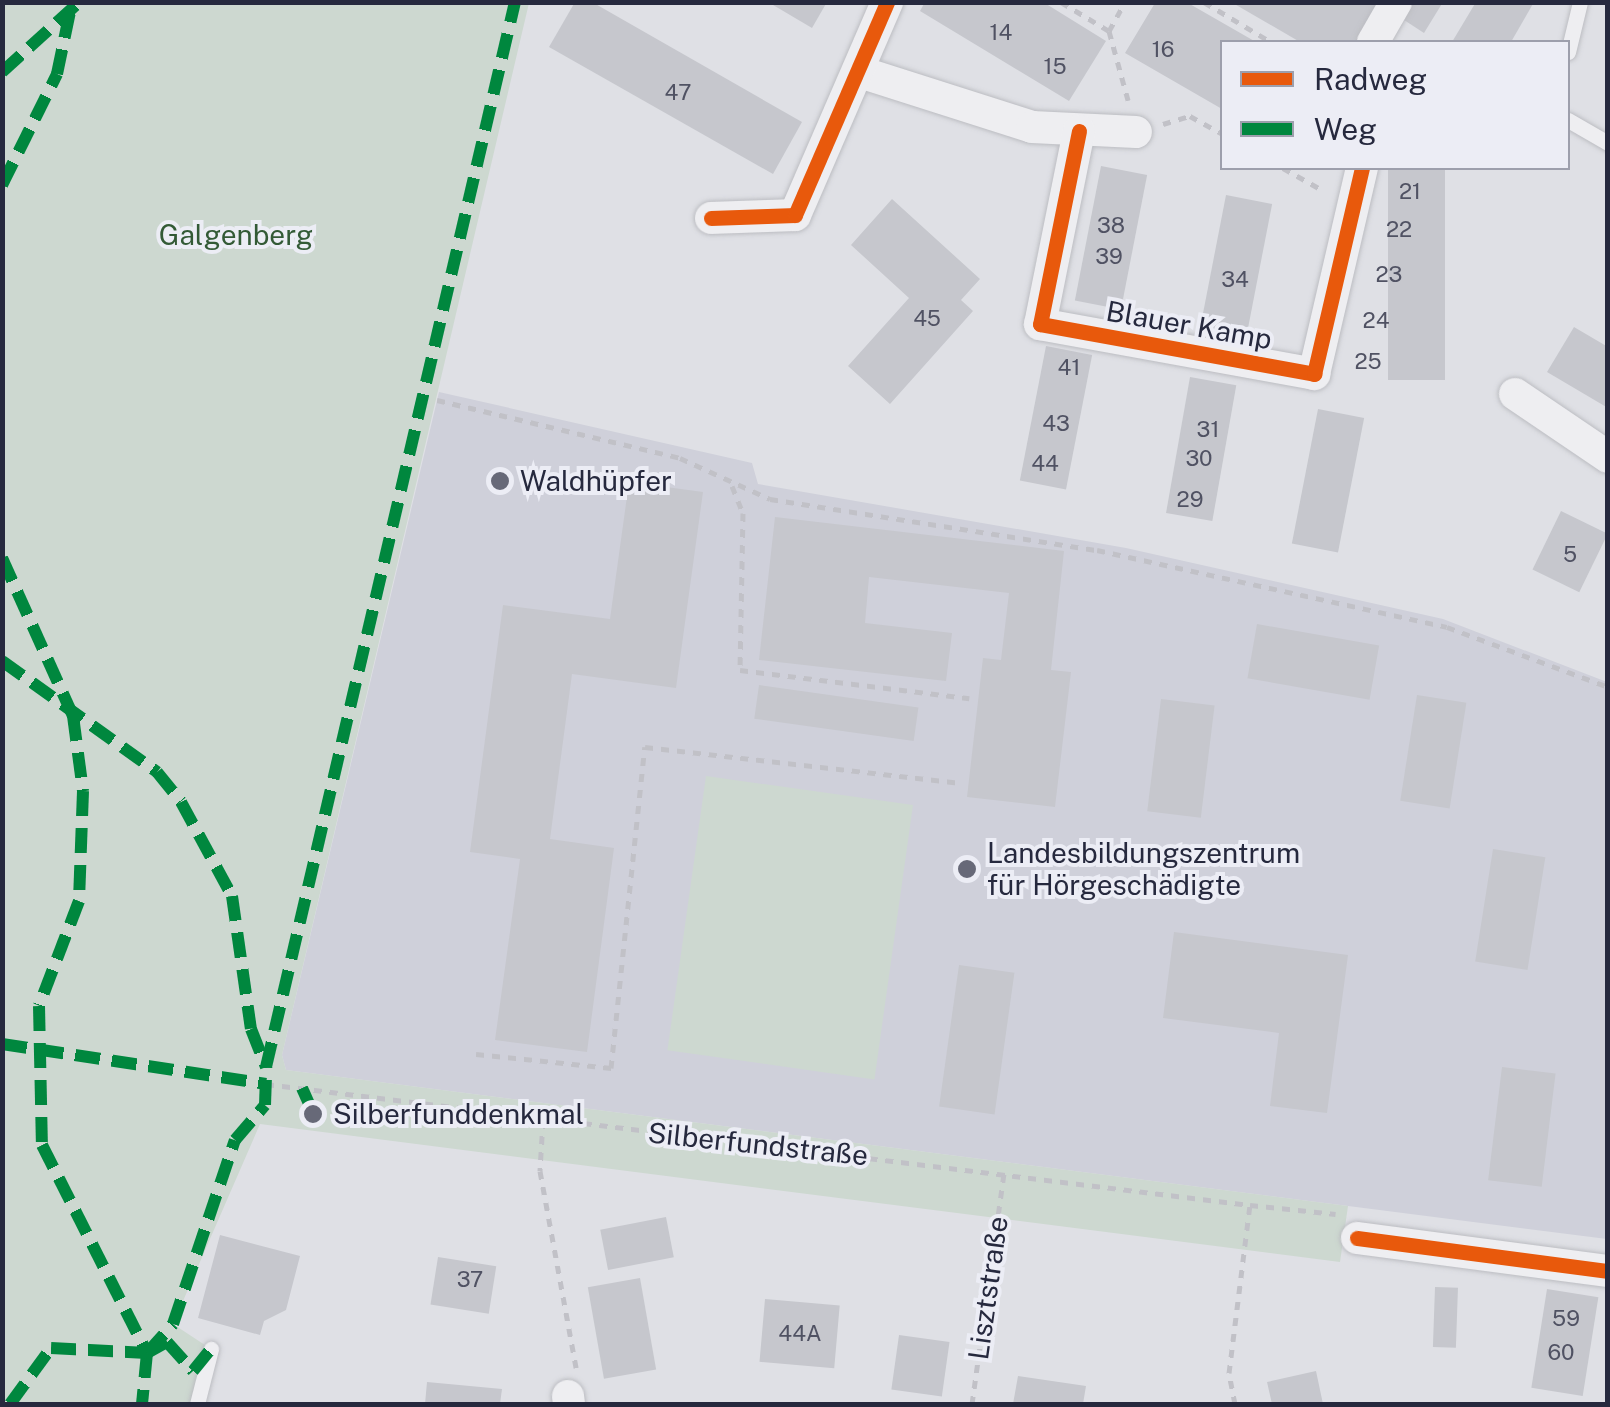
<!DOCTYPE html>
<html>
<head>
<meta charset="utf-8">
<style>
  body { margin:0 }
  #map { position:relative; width:1610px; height:1407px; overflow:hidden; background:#dfe0e5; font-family:"Public Sans",sans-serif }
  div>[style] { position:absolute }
  .built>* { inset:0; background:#cfd0da }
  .green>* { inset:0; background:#cdd8d0; transform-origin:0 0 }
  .building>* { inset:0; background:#c6c7cd; transform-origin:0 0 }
  .path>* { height:5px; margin-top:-2.5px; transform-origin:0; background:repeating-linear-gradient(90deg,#c1c1c7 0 8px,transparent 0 16px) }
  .roads { filter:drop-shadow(0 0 2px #bcbdc2) drop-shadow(0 0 2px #bcbdc2) }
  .lane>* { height:15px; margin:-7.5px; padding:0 7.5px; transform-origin:7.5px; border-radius:7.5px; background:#eeeef1 }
  .street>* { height:32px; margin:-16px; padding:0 16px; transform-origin:16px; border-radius:16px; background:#eeeef1 }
  .quiet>* { height:12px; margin-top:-6px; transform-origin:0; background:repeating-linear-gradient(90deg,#00873e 0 25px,transparent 0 37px) }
  .cycleway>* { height:15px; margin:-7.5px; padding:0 7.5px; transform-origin:7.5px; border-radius:7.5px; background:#e8590c }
  .dots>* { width:28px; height:28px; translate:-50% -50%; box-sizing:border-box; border:5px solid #ecedf5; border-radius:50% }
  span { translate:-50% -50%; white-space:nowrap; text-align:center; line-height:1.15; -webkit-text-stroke:8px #ecedf5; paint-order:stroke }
  .number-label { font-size:22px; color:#505263 }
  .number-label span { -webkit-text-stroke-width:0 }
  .park-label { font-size:28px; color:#335a36 }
  .street-label { font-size:28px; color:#26293e }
  .poi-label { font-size:28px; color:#26293e }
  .left { translate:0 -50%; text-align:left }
  .frame { position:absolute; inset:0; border:5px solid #26293e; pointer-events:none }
  .legend { position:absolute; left:1220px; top:40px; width:350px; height:130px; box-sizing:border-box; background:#ecedf5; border:2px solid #9d9fac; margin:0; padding:12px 18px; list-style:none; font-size:30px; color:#26293e }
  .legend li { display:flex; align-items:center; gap:20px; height:50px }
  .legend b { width:50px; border:2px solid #9d9fac }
</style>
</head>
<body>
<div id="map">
  <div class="built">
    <div style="clip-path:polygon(439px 392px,752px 463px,758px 484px,1126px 548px,1443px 619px,1607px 682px,1607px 1239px,286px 1070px,282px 1055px)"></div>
  </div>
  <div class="green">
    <div style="clip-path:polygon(3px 3px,529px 3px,282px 1055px,286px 1070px,1348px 1206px,1340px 1262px,260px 1124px,173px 1324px,211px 1349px,197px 1404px,3px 1404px)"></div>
    <div style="left:706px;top:776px;width:209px;height:277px;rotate:8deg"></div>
  </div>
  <div class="building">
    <div style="clip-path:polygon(575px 2px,592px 2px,802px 122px,773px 174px,549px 47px)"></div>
    <div style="clip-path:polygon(768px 2px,827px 2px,812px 28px)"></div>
    <div style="clip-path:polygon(925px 2px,1043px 2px,1106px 41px,1069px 101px,920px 11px)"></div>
    <div style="clip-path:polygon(1231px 2px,1371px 2px,1381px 8px,1361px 42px,1300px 42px)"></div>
    <div style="clip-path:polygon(1411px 2px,1443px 2px,1424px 33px,1401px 18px)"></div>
    <div style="clip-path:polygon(1476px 2px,1534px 2px,1511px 42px,1452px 42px)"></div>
    <div style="clip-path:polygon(1155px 3px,1188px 3px,1256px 42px,1222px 42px,1222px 109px,1125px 53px)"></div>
    <div style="left:1101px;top:166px;width:47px;height:137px;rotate:11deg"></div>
    <div style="left:1388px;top:168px;width:57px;height:212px"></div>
    <div style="left:1226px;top:195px;width:47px;height:138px;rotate:11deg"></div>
    <div style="clip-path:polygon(892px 199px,980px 279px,961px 300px,973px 311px,890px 404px,848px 366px,909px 298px,851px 245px)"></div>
    <div style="clip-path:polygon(1574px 327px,1608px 347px,1608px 408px,1547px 372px)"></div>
    <div style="left:1046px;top:346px;width:47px;height:137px;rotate:11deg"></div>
    <div style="left:1190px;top:377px;width:47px;height:138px;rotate:10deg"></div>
    <div style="left:1318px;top:409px;width:47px;height:137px;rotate:11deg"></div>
    <div style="clip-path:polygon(629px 482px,703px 492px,676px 688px,572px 674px,550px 839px,614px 848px,587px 1052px,495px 1040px,520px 859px,470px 852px,503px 605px,610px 619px)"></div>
    <div style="left:1561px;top:511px;width:52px;height:65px;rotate:26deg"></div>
    <div style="clip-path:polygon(775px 517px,1064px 551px,1051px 670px,1071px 672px,1055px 807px,967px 797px,983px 658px,1001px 660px,1009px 593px,869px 577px,865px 623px,952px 633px,946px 681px,759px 660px)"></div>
    <div style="left:1257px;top:624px;width:124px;height:55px;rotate:10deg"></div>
    <div style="left:759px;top:685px;width:161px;height:34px;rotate:8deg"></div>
    <div style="left:1417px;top:695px;width:50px;height:107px;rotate:9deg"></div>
    <div style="left:1161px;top:699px;width:54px;height:113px;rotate:7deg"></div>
    <div style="left:1493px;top:849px;width:53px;height:114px;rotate:9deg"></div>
    <div style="clip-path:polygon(1174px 932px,1348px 955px,1327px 1113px,1270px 1106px,1279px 1033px,1163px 1018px)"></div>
    <div style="left:959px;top:965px;width:56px;height:143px;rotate:8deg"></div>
    <div style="left:1502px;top:1067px;width:54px;height:114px;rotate:7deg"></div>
    <div style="left:666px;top:1217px;width:41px;height:67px;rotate:79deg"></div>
    <div style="clip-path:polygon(220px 1235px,300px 1256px,286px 1310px,264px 1321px,260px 1335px,198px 1318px)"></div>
    <div style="left:438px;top:1257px;width:59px;height:48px;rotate:9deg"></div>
    <div style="left:640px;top:1278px;width:93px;height:53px;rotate:80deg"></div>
    <div style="left:1435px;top:1287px;width:23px;height:60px;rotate:2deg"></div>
    <div style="left:1547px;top:1289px;width:52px;height:100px;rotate:9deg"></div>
    <div style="left:765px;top:1299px;width:75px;height:63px;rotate:5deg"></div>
    <div style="left:899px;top:1335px;width:51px;height:55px;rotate:8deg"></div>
    <div style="clip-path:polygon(1316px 1371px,1323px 1404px,1272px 1404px,1267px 1382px)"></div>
    <div style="clip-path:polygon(1018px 1376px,1086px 1386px,1083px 1404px,1013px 1404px)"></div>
    <div style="clip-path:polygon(427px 1382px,502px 1389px,500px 1404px,425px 1404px)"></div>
  </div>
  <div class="path">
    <div style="left:1061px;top:2px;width:56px;rotate:31.1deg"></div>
    <div style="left:1109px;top:31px;width:33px;rotate:-61deg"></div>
    <div style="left:1204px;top:2px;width:78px;rotate:30.8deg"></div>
    <div style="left:1109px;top:31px;width:72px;rotate:74.6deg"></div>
    <div style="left:1163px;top:124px;width:28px;rotate:-17deg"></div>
    <div style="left:1190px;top:116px;width:37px;rotate:29deg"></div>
    <div style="left:1283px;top:168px;width:47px;rotate:29.3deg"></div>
    <div style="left:437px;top:400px;width:250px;rotate:13.4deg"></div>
    <div style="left:680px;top:458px;width:99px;rotate:24.5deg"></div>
    <div style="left:770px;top:499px;width:331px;rotate:8.9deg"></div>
    <div style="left:1097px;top:550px;width:358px;rotate:12.4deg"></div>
    <div style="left:1447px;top:627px;width:172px;rotate:20.4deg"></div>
    <div style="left:732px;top:486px;width:29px;rotate:68deg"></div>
    <div style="left:743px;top:513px;width:157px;rotate:91.1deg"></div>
    <div style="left:740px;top:670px;width:231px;rotate:7deg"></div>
    <div style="left:476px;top:1054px;width:136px;rotate:5.9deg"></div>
    <div style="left:611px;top:1068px;width:323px;rotate:-84deg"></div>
    <div style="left:645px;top:747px;width:318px;rotate:6.5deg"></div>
    <div style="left:266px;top:1084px;width:991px;rotate:7.01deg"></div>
    <div style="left:543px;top:1120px;width:51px;rotate:93.4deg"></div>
    <div style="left:540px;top:1171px;width:200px;rotate:79.6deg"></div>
    <div style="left:972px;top:1404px;width:234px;rotate:-82.1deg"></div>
    <div style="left:1235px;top:1404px;width:32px;rotate:-101deg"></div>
    <div style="left:1229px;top:1373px;width:169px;rotate:-82.9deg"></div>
    <div style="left:1250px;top:1205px;width:86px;rotate:6deg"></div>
  </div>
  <div class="roads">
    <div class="lane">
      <div style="left:1568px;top:52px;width:51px;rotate:-76.5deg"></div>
      <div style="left:1568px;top:120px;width:46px;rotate:29.9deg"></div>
      <div style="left:197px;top:1404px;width:57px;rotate:-75.7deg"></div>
    </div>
    <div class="street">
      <div style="left:1373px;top:42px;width:46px;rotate:-60.1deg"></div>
      <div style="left:863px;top:73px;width:177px;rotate:17.7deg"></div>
      <div style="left:1032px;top:127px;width:104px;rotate:2.8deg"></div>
      <div style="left:1079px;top:131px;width:197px;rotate:101.4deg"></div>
      <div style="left:1040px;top:324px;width:279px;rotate:10.3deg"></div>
      <div style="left:1314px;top:374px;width:212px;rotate:-76.9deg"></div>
      <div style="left:711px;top:218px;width:84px;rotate:-2deg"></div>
      <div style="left:795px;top:215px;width:232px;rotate:-66.6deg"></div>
      <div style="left:1515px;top:394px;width:112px;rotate:34.1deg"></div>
      <div style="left:1357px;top:1238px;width:253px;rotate:7.5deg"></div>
      <div style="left:568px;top:1396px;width:8px;rotate:83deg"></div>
    </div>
  </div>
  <div class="quiet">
    <div style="left:2px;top:72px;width:100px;rotate:-42.2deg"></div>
    <div style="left:2px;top:185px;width:124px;rotate:-63.6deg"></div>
    <div style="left:57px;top:74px;width:74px;rotate:-78.2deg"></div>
    <div style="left:2px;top:558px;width:173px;rotate:65.8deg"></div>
    <div style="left:73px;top:716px;width:76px;rotate:82.4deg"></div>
    <div style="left:83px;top:791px;width:110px;rotate:92.1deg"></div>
    <div style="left:79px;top:901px;width:112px;rotate:110.9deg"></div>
    <div style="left:39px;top:1006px;width:139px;rotate:88.8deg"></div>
    <div style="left:42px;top:1145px;width:233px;rotate:63.2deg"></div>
    <div style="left:147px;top:1353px;width:51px;rotate:95.6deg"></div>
    <div style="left:2px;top:661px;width:191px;rotate:35.6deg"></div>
    <div style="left:157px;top:772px;width:38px;rotate:51deg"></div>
    <div style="left:181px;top:802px;width:107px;rotate:61.5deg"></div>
    <div style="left:232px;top:896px;width:134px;rotate:81.9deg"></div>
    <div style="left:251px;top:1029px;width:41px;rotate:68.5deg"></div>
    <div style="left:2px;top:1044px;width:267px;rotate:8.6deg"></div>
    <div style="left:302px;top:1088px;width:24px;rotate:66deg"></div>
    <div style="left:147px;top:1353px;width:39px;rotate:-48deg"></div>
    <div style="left:173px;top:1324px;width:194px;rotate:-71.4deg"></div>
    <div style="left:235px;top:1140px;width:46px;rotate:-49.4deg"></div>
    <div style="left:265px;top:1105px;width:38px;rotate:-88deg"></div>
    <div style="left:266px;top:1067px;width:1094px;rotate:-76.84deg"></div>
    <div style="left:10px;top:1404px;width:69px;rotate:-53.8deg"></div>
    <div style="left:51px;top:1348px;width:96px;rotate:3deg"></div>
    <div style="left:147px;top:1353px;width:23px;rotate:-29deg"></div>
    <div style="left:167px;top:1342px;width:39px;rotate:48deg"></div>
    <div style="left:193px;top:1371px;width:28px;rotate:-51deg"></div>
  </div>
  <div class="cycleway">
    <div style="left:1079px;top:131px;width:197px;rotate:101.4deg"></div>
    <div style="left:1040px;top:324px;width:279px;rotate:10.3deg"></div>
    <div style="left:1314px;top:374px;width:212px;rotate:-76.9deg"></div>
    <div style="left:711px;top:218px;width:84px;rotate:-2deg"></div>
    <div style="left:795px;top:215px;width:232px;rotate:-66.6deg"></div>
    <div style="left:1357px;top:1238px;width:253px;rotate:7.5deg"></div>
  </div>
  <div class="dots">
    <div style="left:500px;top:481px;background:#676978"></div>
    <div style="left:967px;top:869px;background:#676978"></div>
    <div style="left:313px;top:1114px;background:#676978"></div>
  </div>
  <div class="number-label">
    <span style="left:1001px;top:33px">14</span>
    <span style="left:1163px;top:50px">16</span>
    <span style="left:1055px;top:67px">15</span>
    <span style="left:678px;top:93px">47</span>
    <span style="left:1410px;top:192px">21</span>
    <span style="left:1111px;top:226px">38</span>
    <span style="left:1399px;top:230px">22</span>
    <span style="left:1109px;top:257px">39</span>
    <span style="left:1389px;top:275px">23</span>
    <span style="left:1235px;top:280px">34</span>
    <span style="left:927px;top:319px">45</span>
    <span style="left:1376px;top:321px">24</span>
    <span style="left:1368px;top:362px">25</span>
    <span style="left:1069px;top:368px">41</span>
    <span style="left:1056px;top:424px">43</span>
    <span style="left:1208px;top:430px">31</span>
    <span style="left:1199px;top:459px">30</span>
    <span style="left:1045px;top:464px">44</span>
    <span style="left:1190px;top:500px">29</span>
    <span style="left:1570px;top:555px">5</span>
    <span style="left:470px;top:1280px">37</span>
    <span style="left:1566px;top:1319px">59</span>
    <span style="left:800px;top:1334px">44A</span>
    <span style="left:1561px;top:1353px">60</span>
  </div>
  <div class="park-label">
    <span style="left:236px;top:235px">Galgenberg</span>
  </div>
  <div class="street-label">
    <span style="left:1189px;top:325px;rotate:10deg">Blauer Kamp</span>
    <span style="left:758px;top:1144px;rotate:6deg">Silberfundstraße</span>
    <span style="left:988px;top:1288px;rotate:-82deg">Lisztstraße</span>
  </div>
  <div class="poi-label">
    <span class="left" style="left:520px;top:481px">Waldhüpfer</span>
    <span class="left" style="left:987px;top:869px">Landesbildungszentrum<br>für Hörgeschädigte</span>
    <span class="left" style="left:333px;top:1114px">Silberfunddenkmal</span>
  </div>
  <div class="frame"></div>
  <ul class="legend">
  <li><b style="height:12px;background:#e8590c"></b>Radweg</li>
  <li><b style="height:12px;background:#00873e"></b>Weg</li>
  </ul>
</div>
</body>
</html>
